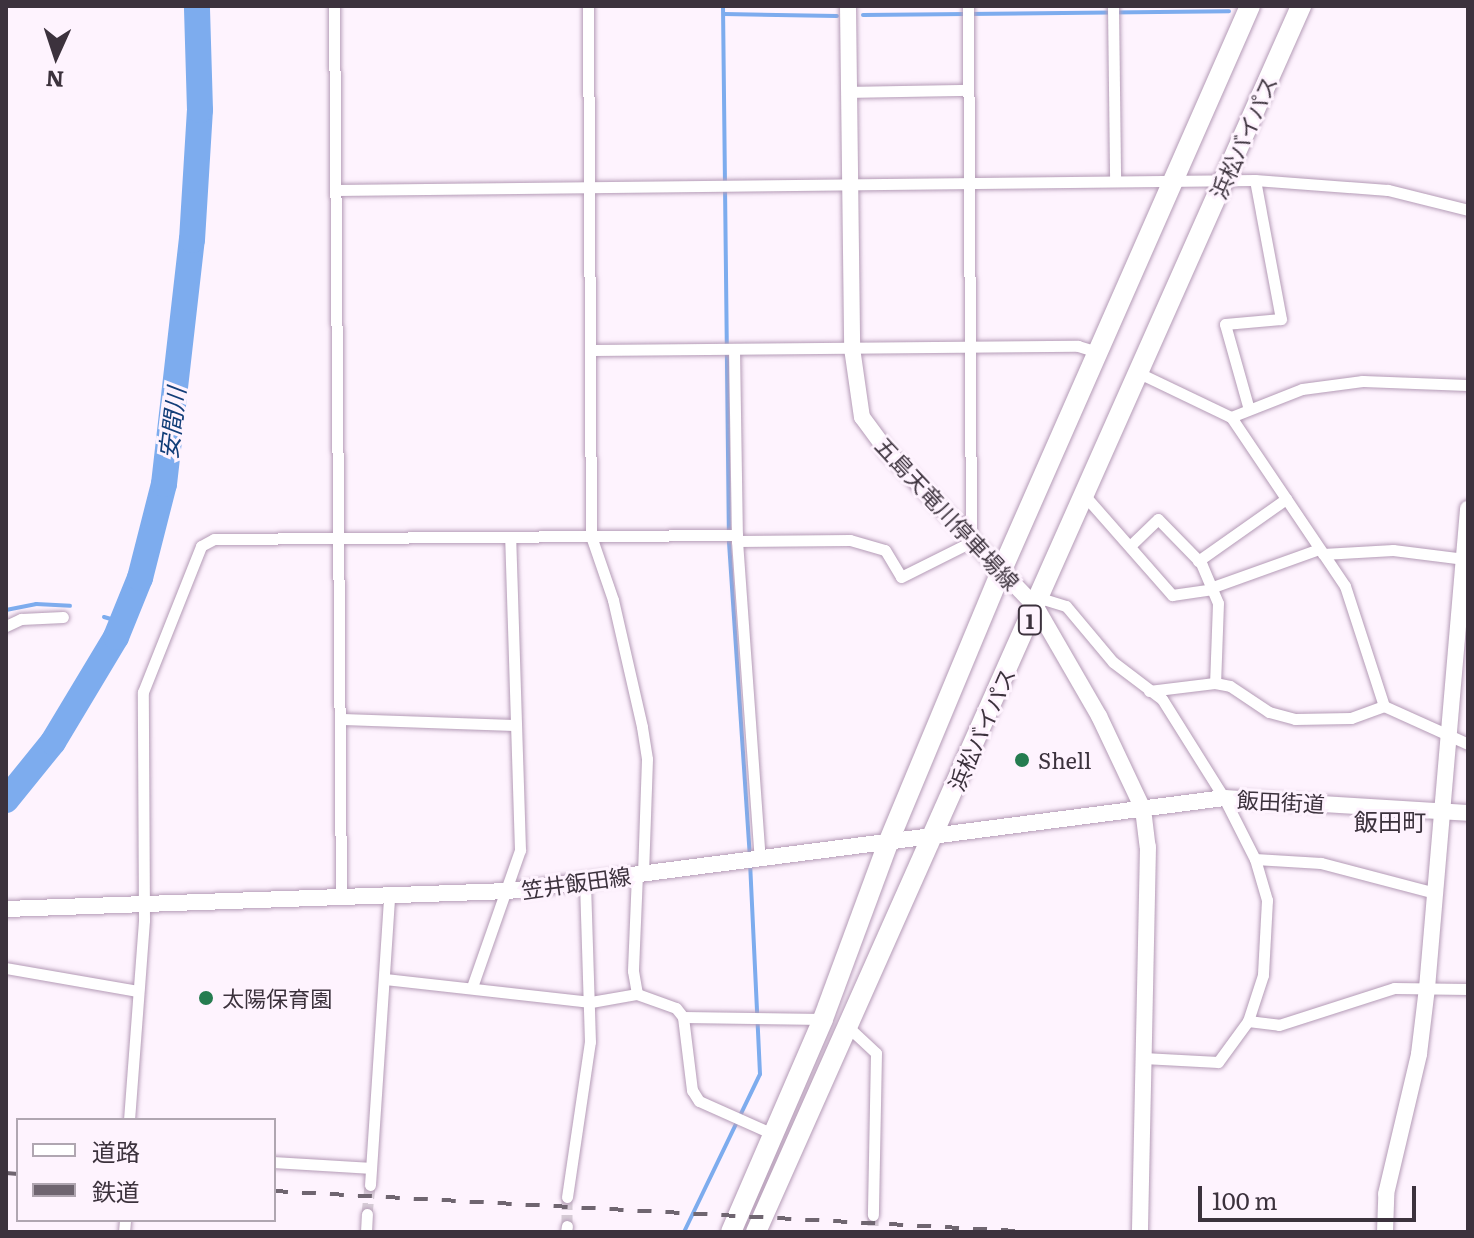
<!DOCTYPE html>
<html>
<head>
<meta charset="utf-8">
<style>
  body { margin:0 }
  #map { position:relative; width:1474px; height:1238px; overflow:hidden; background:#fef3fe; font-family:Literata,"Noto Sans JP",serif }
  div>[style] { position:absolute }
  .stream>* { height:4px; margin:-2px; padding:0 2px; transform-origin:2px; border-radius:2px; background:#7dacee }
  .river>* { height:26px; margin:-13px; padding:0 13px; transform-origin:13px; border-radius:13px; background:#7dacee }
  .street-tunnel>* { height:11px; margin-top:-5.5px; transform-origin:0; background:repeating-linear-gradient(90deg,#d7ccd7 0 11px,transparent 0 16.5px) }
  .roads { filter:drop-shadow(0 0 2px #b49bb6) drop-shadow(0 0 2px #b49bb6) }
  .street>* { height:11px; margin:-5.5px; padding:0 5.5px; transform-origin:5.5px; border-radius:5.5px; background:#fff }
  .secondary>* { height:16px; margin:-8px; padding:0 8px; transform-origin:8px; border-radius:8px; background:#fff }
  .highway>* { height:20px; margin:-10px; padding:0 10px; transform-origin:10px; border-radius:10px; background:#fff }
  .rail>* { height:4px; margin-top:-2px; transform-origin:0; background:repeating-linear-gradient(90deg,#6f6570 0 14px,transparent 0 28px) }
  .dots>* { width:22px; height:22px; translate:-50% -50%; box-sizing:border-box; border:4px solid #fef3fe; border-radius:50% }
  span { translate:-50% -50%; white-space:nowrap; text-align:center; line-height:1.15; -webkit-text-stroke:6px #fef3fe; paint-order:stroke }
  .shield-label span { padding:2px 6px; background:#fef3fe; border:2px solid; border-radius:6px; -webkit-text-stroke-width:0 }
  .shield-label { font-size:20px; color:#3c323d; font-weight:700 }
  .street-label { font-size:22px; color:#3c323d }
  .poi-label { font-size:22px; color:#3c323d }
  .left { translate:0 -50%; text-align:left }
  .water-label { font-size:24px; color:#123e79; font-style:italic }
  .neighbourhood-label { font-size:24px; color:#3c323d }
  .frame { position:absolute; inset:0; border:8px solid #3c323d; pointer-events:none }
  .legend { position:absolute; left:16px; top:1118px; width:260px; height:104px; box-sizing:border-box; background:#fef3fe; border:2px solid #b0a6b1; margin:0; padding:10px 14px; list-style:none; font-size:24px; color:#3c323d }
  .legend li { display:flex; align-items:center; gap:16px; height:40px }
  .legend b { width:40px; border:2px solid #b0a6b1 }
  .north { position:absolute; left:16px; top:16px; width:80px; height:80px; -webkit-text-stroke:6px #fef3fe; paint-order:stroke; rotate:183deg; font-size:22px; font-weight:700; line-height:32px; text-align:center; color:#3c323d }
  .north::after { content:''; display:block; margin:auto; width:28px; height:36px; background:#3c323d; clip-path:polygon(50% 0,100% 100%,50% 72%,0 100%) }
  .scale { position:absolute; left:1198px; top:1186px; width:218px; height:36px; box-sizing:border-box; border:4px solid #3c323d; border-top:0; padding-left:10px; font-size:24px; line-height:28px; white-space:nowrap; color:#3c323d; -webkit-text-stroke:6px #fef3fe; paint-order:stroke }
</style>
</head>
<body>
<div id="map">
  <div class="stream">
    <div style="left:723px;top:6px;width:536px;rotate:89.36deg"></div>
    <div style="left:729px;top:542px;width:314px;rotate:86.2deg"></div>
    <div style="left:724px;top:14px;width:113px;rotate:1deg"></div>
    <div style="left:863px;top:15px;width:366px;rotate:-0.6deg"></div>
    <div style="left:6px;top:610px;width:31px;rotate:-11deg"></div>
    <div style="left:36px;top:604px;width:34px;rotate:3deg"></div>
    <div style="left:104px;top:617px;width:19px;rotate:16deg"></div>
    <div style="left:684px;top:1232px;width:175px;rotate:-64.3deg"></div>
    <div style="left:760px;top:1074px;width:210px;rotate:-92.7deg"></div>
  </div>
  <div class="river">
    <div style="left:6px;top:800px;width:75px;rotate:-51deg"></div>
    <div style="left:53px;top:742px;width:122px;rotate:-59deg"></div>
    <div style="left:116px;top:637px;width:64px;rotate:-67.9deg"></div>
    <div style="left:140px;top:578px;width:97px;rotate:-75.7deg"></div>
    <div style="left:164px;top:484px;width:246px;rotate:-83.5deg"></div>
    <div style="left:192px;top:240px;width:130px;rotate:-86.5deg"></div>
    <div style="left:200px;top:110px;width:104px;rotate:-91.7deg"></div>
  </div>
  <div class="street-tunnel">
    <div style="left:367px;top:1214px;width:29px;rotate:-84deg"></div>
    <div style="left:873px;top:1215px;width:17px;rotate:90deg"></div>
    <div style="left:567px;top:1226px;width:29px;rotate:-90deg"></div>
  </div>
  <div class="roads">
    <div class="street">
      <div style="left:334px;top:6px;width:891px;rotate:89.55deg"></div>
      <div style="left:588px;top:6px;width:530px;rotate:89.68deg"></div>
      <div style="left:591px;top:536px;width:68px;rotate:71deg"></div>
      <div style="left:613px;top:600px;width:130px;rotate:77.1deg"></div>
      <div style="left:642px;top:727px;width:32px;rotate:81deg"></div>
      <div style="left:647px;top:759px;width:114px;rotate:92deg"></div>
      <div style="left:1113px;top:6px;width:175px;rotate:89.3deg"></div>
      <div style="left:849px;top:92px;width:119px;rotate:-1deg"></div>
      <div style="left:335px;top:190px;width:920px;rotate:-0.62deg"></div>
      <div style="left:1255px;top:180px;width:133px;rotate:4.3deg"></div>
      <div style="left:1388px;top:190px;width:82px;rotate:14deg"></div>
      <div style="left:734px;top:349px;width:192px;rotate:89.1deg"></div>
      <div style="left:737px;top:541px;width:319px;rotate:85.9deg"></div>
      <div style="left:592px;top:350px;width:486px;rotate:-0.5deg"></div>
      <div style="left:1078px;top:346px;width:21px;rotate:17deg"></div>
      <div style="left:1139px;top:373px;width:102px;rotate:25.6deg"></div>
      <div style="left:1231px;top:417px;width:204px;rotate:56deg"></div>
      <div style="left:1345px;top:586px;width:126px;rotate:72deg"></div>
      <div style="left:1384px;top:706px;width:92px;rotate:24.3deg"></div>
      <div style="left:1248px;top:406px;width:85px;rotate:-105.7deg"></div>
      <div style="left:1225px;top:324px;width:56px;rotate:-5.1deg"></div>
      <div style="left:1281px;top:319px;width:141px;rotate:-100.6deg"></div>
      <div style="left:1231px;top:417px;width:76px;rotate:-21.5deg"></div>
      <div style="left:1302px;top:389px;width:61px;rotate:-7.6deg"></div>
      <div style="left:1362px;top:381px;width:106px;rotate:2.2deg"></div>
      <div style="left:1085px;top:496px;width:132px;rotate:48.7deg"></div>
      <div style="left:1172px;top:595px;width:41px;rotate:-8.3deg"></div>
      <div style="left:737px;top:541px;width:113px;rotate:-0.5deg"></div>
      <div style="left:850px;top:540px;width:36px;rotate:16deg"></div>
      <div style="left:885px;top:550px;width:31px;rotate:59deg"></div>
      <div style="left:901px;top:577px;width:78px;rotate:-26.6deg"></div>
      <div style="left:971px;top:542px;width:536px;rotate:-90.32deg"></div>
      <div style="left:1132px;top:544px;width:36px;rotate:-44deg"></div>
      <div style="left:1158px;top:519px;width:62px;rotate:45.7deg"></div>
      <div style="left:1201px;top:563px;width:43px;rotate:67deg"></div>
      <div style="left:1218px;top:603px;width:80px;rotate:92.1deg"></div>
      <div style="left:1323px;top:554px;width:70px;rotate:-3.3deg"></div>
      <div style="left:1393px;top:550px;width:72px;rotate:7.2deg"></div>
      <div style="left:1198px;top:561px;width:108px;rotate:-35.2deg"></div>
      <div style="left:1213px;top:587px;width:113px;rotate:-19.7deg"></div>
      <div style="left:1040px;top:598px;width:27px;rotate:17deg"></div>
      <div style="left:1066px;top:606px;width:73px;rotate:50deg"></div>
      <div style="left:1113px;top:662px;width:61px;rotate:37.1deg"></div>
      <div style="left:1162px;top:699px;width:117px;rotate:57.9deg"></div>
      <div style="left:1224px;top:798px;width:68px;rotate:63.1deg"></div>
      <div style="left:1255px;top:859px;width:43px;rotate:73.7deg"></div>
      <div style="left:1267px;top:900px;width:75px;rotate:93.1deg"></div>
      <div style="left:1263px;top:975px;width:48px;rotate:108.1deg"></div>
      <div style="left:1248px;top:1021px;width:51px;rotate:126.2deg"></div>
      <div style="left:1218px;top:1062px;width:75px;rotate:-176.9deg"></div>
      <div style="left:6px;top:626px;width:17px;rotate:-25deg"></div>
      <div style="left:21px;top:619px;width:42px;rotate:-2.7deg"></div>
      <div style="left:1149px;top:691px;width:66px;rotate:-6.9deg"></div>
      <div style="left:1215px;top:683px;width:15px;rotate:11deg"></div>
      <div style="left:1230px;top:686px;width:47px;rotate:33.7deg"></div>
      <div style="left:1269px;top:712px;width:27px;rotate:15deg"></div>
      <div style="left:1295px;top:719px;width:56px;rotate:-1deg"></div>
      <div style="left:1351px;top:718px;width:35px;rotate:-20deg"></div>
      <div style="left:341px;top:719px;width:174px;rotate:2deg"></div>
      <div style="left:1255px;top:859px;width:66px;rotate:3.5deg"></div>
      <div style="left:1321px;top:863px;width:118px;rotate:14.7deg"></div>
      <div style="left:637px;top:874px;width:97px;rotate:92.4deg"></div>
      <div style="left:633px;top:971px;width:23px;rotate:80deg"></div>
      <div style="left:6px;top:968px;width:134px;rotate:9.9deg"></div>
      <div style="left:385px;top:979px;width:207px;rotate:6.4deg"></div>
      <div style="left:591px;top:1002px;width:47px;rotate:-9.9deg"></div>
      <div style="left:637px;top:994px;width:41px;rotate:19.7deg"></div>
      <div style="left:676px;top:1008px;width:11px;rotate:52deg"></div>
      <div style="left:683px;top:1017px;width:140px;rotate:0.8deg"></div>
      <div style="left:472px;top:987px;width:145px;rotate:-70.7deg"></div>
      <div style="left:520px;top:850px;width:313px;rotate:-91.8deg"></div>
      <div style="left:683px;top:1017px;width:74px;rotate:83deg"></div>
      <div style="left:692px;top:1090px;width:13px;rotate:58deg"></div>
      <div style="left:699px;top:1101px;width:81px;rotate:24deg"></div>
      <div style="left:1248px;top:1021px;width:31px;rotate:7deg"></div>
      <div style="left:1279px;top:1025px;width:121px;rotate:-17.8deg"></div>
      <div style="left:1394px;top:988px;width:74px;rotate:0.8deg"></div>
      <div style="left:846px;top:1025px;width:41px;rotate:43deg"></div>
      <div style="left:876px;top:1053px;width:162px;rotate:91.1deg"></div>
      <div style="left:129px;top:1120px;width:201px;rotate:-85.7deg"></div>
      <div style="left:144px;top:920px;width:228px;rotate:-90.3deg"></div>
      <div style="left:143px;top:692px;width:157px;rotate:-68.3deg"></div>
      <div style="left:201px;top:546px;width:15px;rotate:-28deg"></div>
      <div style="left:214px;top:539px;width:523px;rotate:-0.44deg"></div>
      <div style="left:274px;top:1162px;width:97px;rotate:3.5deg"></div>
      <div style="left:370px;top:1185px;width:290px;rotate:-86.2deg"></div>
      <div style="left:567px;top:1197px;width:157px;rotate:-81.6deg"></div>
      <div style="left:590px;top:1042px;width:160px;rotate:-91.8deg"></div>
      <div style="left:124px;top:1232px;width:12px;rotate:-85deg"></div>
      <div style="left:366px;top:1232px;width:18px;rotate:-87deg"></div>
      <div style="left:566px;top:1232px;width:6px;rotate:-81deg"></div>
    </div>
    <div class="secondary">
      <div style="left:848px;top:6px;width:342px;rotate:89.3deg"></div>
      <div style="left:852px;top:348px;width:70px;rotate:81.8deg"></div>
      <div style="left:862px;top:417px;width:42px;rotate:53.7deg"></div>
      <div style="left:887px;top:451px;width:216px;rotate:46.3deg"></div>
      <div style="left:1036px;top:607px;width:126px;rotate:60deg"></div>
      <div style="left:1099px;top:716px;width:103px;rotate:64.7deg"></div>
      <div style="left:1143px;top:809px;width:38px;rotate:83deg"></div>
      <div style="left:1148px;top:847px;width:385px;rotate:91.2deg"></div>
      <div style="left:6px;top:909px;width:503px;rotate:-2.05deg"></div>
      <div style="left:509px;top:891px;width:721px;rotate:-7.41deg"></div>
      <div style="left:1224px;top:798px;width:244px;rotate:3.5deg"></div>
      <div style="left:1385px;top:1232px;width:38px;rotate:-88deg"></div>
      <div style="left:1386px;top:1194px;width:144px;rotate:-76.7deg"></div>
      <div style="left:1419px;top:1054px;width:66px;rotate:-83.1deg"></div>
      <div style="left:1427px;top:988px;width:481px;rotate:-85.1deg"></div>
    </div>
    <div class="highway">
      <div style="left:731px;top:1232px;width:232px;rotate:-66.6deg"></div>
      <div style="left:823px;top:1019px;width:188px;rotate:-69.7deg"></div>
      <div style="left:888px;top:843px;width:294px;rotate:-67.4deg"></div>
      <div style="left:1001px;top:572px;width:618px;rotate:-66.25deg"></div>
      <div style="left:756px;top:1232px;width:1342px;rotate:-66.03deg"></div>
    </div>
  </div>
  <div class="rail">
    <div style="left:6px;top:1173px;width:12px;rotate:5deg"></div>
    <div style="left:274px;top:1191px;width:764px;rotate:3.08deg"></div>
  </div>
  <div class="dots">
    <div style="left:1022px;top:760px;background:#257c50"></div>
    <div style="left:206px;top:998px;background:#257c50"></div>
  </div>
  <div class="shield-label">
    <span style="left:1030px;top:620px">1</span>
  </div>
  <div class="street-label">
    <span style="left:1243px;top:137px;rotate:-66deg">浜松バイパス</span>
    <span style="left:948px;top:513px;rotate:47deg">五島天竜川停車場線</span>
    <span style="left:981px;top:729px;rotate:-66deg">浜松バイパス</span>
    <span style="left:1281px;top:801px;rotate:3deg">飯田街道</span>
    <span style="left:576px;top:882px;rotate:-8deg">笠井飯田線</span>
  </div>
  <div class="poi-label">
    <span class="left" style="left:1038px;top:760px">Shell</span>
    <span class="left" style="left:222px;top:998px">太陽保育園</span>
  </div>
  <div class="water-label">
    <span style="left:171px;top:423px;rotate:-83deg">安間川</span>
  </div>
  <div class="neighbourhood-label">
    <span style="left:1390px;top:821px">飯田町</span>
  </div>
  <div class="frame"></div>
  <ul class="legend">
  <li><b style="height:10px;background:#fff"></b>道路</li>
  <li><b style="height:10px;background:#6f6570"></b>鉄道</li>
  </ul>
  <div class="north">N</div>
  <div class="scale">100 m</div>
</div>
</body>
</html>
